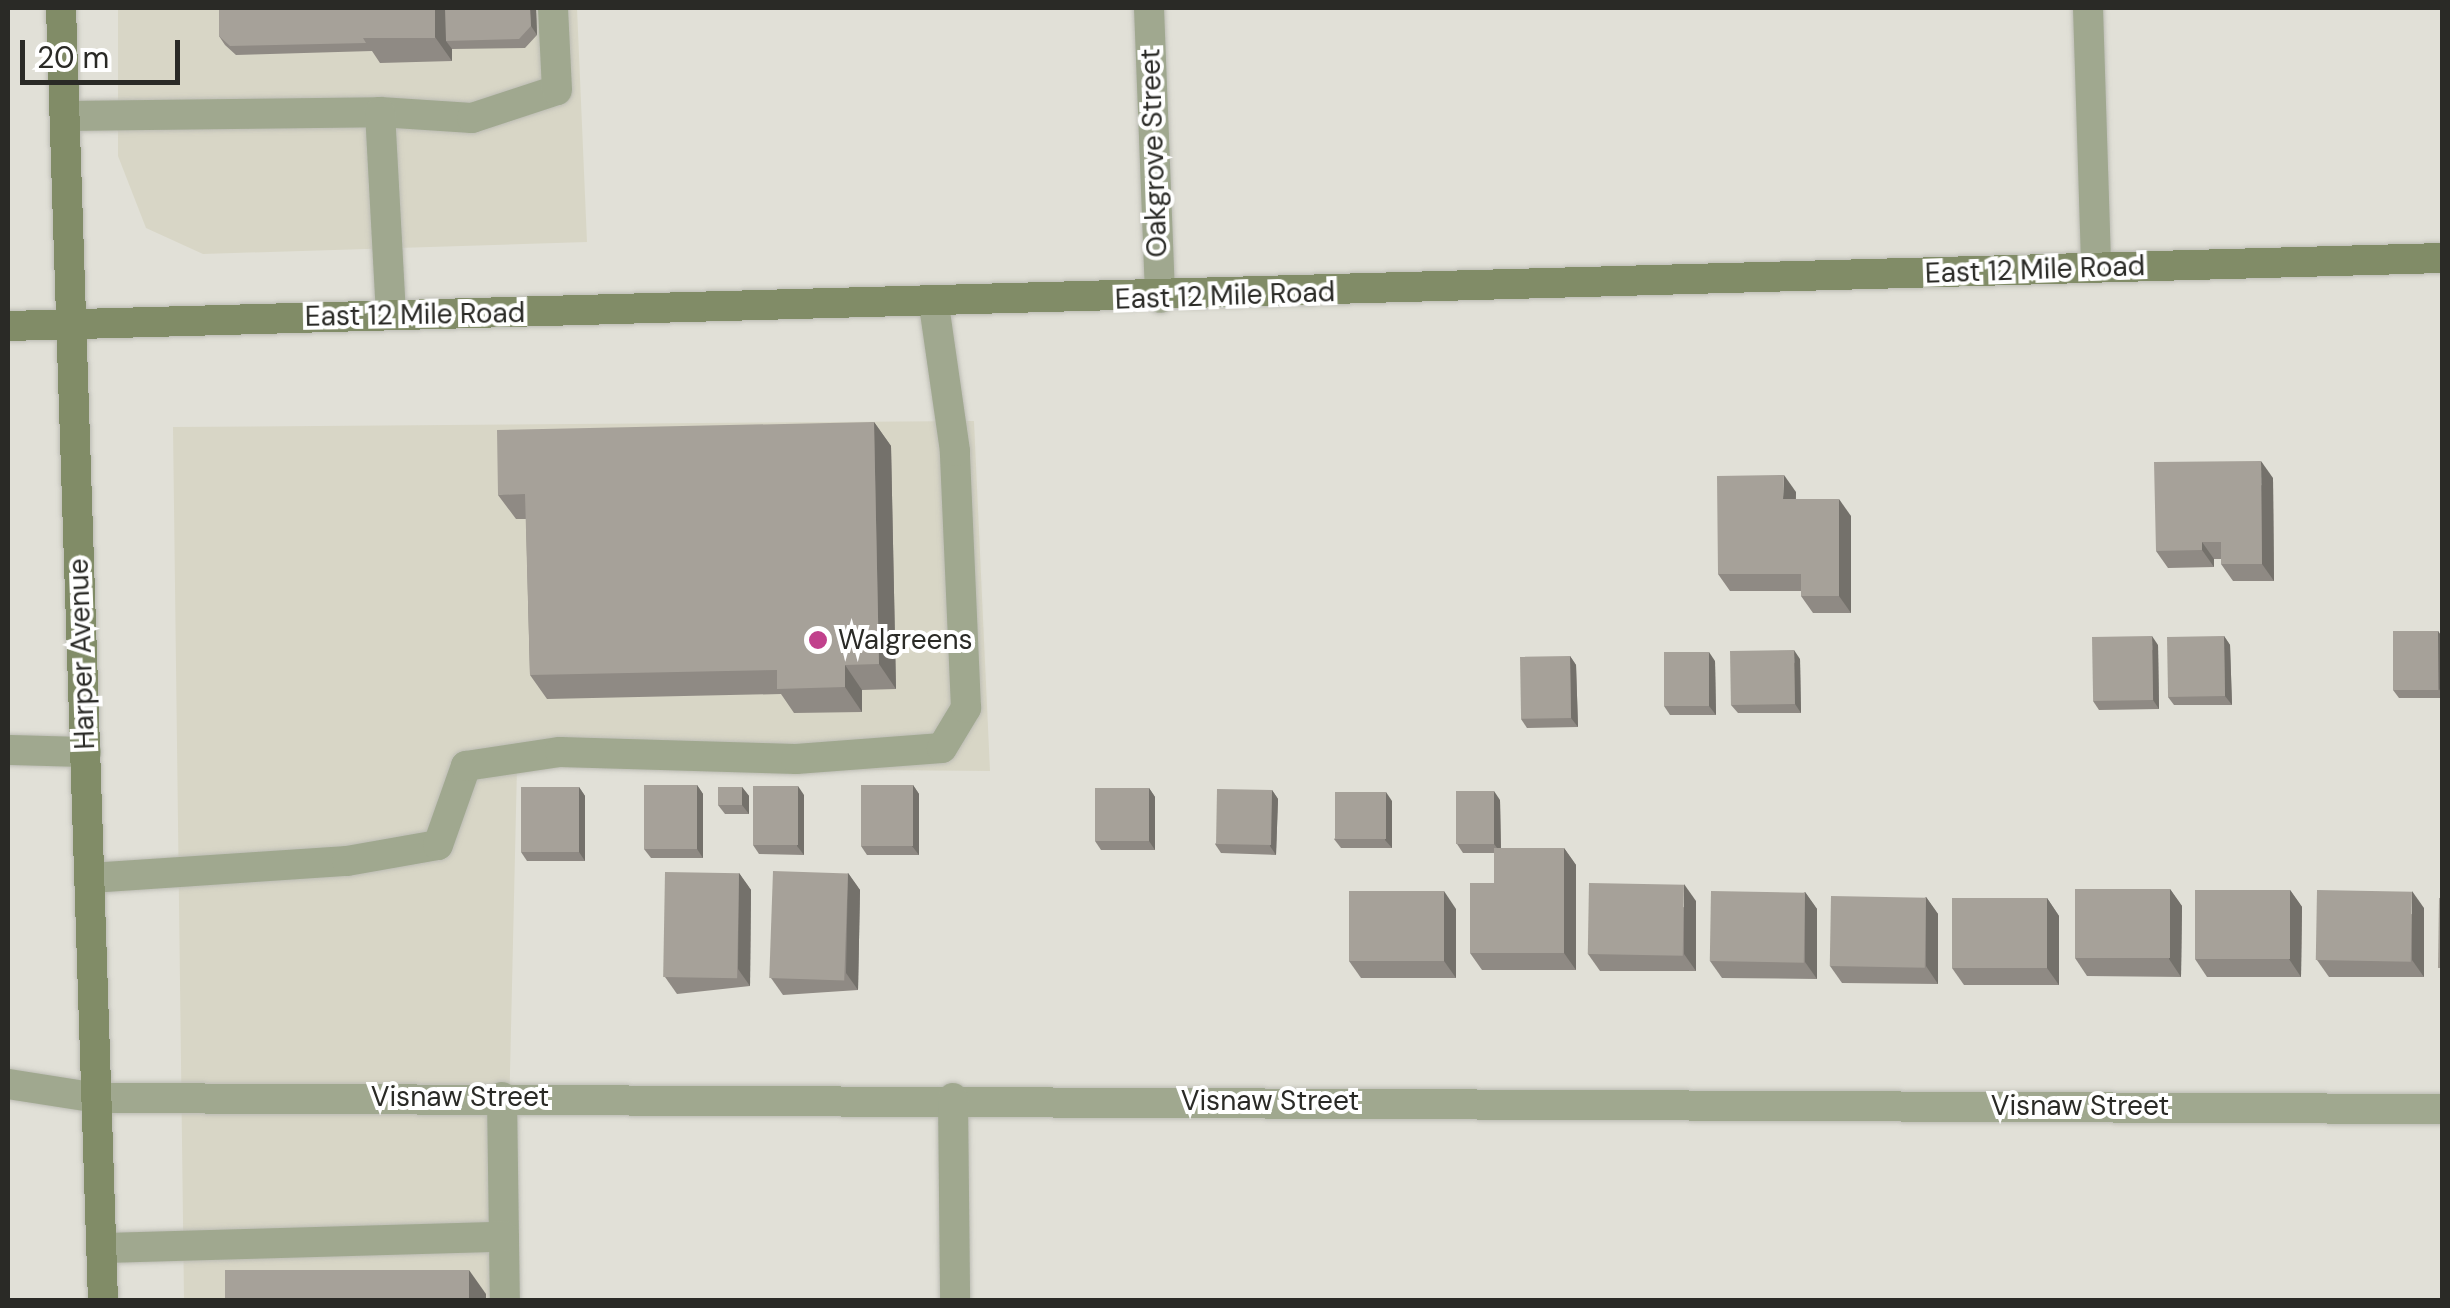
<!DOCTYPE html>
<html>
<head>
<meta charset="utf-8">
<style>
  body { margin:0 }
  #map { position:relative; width:2450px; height:1308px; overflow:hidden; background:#e1e0d7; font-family:"DM Sans",sans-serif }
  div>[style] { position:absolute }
  .built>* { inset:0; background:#d8d6c6 }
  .roads { filter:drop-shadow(0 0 2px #bcbcb4) drop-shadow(0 0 2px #bcbcb4) }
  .lane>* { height:30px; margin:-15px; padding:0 15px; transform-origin:15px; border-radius:15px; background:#a0a88f }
  .street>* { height:30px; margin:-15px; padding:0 15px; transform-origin:15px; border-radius:15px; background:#a0a88f }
  .secondary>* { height:30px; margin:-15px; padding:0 15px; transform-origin:15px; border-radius:15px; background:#818c67 }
  .wall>* { inset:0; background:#8f8a84 }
  .shaded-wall>* { inset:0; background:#74716b }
  .building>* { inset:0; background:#a6a199; transform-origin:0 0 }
  .dots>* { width:28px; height:28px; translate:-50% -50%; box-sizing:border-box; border:5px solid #fff; border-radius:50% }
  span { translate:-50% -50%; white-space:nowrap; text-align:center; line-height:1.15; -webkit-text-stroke:8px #fff; paint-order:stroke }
  .street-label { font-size:28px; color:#2a2a26 }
  .poi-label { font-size:28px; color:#2a2a26 }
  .left { translate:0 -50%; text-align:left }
  .frame { position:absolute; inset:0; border:10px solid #2a2a26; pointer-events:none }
  .scale { position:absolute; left:20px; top:40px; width:160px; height:45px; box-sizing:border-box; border:5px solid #2a2a26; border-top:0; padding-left:12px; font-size:30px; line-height:35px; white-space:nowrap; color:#2a2a26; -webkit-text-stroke:8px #fff; paint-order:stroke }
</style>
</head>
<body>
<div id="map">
  <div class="built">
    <div style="clip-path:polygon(118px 8px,577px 8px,587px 242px,203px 254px,146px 228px,118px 156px)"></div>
    <div style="clip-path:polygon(974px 421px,990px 771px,517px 767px,508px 1160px,512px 1300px,184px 1300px,173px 427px)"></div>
  </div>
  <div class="roads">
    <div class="lane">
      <div style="left:380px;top:112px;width:92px;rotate:3.7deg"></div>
      <div style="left:472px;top:118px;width:89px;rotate:-18.2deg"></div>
      <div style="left:557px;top:90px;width:82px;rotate:-92.8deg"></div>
      <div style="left:65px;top:116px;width:315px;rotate:-0.7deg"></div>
      <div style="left:380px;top:112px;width:202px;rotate:86.9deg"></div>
      <div style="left:8px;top:750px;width:78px;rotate:1.5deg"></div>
      <div style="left:90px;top:878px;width:258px;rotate:-3.8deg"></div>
      <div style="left:347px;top:861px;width:92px;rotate:-10deg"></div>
      <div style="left:438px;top:845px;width:84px;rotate:-70.5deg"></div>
      <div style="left:466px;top:766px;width:95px;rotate:-8.5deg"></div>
      <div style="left:560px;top:752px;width:236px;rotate:1.7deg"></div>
      <div style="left:796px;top:759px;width:146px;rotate:-4.3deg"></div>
      <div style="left:942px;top:748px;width:47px;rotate:-59deg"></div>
      <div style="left:966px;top:708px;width:257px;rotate:-92.5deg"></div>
      <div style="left:955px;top:451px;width:148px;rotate:-98.2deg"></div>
      <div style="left:8px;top:1084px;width:90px;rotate:8.9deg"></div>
      <div style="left:502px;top:1097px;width:203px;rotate:89.2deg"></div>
      <div style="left:102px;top:1248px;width:402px;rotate:-1.6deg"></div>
    </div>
    <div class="street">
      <div style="left:1149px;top:8px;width:290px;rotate:87.8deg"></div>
      <div style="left:2088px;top:8px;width:260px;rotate:88.2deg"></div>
      <div style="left:97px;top:1098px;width:2345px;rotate:0.27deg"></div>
      <div style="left:953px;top:1098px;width:202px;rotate:89.4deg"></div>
    </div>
    <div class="secondary">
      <div style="left:61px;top:8px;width:1293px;rotate:88.14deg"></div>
      <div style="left:8px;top:326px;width:2435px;rotate:-1.6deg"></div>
    </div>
  </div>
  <div class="wall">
    <div style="clip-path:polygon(219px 8px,536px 8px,537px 35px,525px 48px,452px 49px,452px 61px,380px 63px,372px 51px,236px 55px,225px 45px,219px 36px)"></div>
    <div style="clip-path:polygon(874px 422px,891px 446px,896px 689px,862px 690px,862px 712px,794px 713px,781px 694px,547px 699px,530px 675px,526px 519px,516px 519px,498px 495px)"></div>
    <div style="clip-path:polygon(2273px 478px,2274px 581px,2233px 581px,2221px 564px,2221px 559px,2214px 559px,2214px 567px,2168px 568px,2156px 551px)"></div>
    <div style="clip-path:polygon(1796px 492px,1796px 499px,1851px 516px,1851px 613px,1813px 613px,1801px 596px,1801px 591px,1730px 591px,1718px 574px)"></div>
    <div style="clip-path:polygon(2438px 631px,2442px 637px,2442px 698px,2399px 698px,2393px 690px)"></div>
    <div style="clip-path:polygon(2224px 636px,2230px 645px,2232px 705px,2174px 705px,2168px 697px)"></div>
    <div style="clip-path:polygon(2158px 645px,2159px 709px,2099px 710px,2093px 701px)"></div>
    <div style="clip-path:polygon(1570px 656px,1576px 665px,1578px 727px,1527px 728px,1521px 719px)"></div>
    <div style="clip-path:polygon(1800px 659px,1801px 713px,1738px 713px,1731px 705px)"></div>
    <div style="clip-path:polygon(1715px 661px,1716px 715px,1670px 715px,1664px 706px)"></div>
    <div style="clip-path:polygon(697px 785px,703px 794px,703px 858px,651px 858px,644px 849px)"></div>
    <div style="clip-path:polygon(913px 785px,919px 794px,919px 855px,867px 855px,861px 846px)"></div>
    <div style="clip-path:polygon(579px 787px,585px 796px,585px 861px,527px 861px,521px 852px)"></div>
    <div style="clip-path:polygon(742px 787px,749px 796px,749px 814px,725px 814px,718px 805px)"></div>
    <div style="clip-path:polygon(1149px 788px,1155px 797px,1155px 850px,1101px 850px,1095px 841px)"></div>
    <div style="clip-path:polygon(1272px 790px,1278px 799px,1276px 855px,1221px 853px,1215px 844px)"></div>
    <div style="clip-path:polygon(804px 795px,804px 855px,759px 854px,753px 845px)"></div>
    <div style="clip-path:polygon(1500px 800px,1501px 848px,1564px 848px,1576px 865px,1576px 970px,1482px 970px,1470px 953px,1494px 883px,1494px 853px,1463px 853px,1457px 844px)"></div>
    <div style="clip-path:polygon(1392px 801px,1392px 848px,1341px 848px,1334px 839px)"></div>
    <div style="clip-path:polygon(739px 873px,751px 890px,750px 986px,677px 994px,665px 977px)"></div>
    <div style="clip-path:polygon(848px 873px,860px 890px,858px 990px,783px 995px,771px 978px)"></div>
    <div style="clip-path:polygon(2170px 889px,2182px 906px,2181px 977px,2087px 976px,2075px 958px)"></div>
    <div style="clip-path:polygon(2290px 890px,2302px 907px,2301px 977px,2207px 977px,2195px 959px)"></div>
    <div style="clip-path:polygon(1805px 892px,1817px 909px,1817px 979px,1722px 978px,1710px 961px)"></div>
    <div style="clip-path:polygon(1926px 897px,1938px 914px,1938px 984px,1842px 983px,1830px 966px)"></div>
    <div style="clip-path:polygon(2047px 898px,2059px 916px,2059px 985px,1964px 985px,1952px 968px)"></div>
    <div style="clip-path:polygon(1696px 901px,1696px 971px,1600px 971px,1588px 954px)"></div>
    <div style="clip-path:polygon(2424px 908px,2424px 977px,2329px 977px,2317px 960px)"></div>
    <div style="clip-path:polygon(1456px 909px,1456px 978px,1361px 978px,1349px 961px)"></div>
  </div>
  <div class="shaded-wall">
    <div style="clip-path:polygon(435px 8px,451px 8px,446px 41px,452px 49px,452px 61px,435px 37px)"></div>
    <div style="clip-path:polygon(530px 8px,536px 8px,537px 35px,531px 26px)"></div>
    <div style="clip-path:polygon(874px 422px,891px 446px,896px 689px,879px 664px)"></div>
    <div style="clip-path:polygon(2261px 461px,2273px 478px,2274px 581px,2262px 564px)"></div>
    <div style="clip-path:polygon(1784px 475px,1796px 492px,1795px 517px,1783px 499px)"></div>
    <div style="clip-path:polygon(1839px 499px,1851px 516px,1851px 613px,1839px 596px)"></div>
    <div style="clip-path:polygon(2202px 542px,2214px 559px,2214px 567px,2202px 550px)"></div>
    <div style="clip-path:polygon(2438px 631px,2442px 637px,2442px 694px,2439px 689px)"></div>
    <div style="clip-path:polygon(2152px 636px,2158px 645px,2159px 709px,2153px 700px)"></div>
    <div style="clip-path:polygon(2224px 636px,2230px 645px,2232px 705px,2225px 696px)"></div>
    <div style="clip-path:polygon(1794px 650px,1800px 659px,1801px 713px,1795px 704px)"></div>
    <div style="clip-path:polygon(1709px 652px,1715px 661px,1716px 715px,1709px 706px)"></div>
    <div style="clip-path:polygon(1570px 656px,1576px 665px,1578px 727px,1571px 718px)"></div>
    <div style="clip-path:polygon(845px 665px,862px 690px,862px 712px,845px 687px)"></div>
    <div style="clip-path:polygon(697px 785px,703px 794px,703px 858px,697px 849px)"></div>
    <div style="clip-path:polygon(913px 785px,919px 794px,919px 855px,912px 846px)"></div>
    <div style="clip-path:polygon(798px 786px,804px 795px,804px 855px,797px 846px)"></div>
    <div style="clip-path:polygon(579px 787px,585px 796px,585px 861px,579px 852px)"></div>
    <div style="clip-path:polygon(742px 787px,749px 796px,749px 814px,742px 805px)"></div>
    <div style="clip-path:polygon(1149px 788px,1155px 797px,1155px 850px,1149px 841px)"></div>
    <div style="clip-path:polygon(1272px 790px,1278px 799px,1276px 855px,1270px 846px)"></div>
    <div style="clip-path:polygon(1494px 791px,1500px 800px,1501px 853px,1494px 844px)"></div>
    <div style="clip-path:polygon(1386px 792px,1392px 801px,1392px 848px,1385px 840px)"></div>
    <div style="clip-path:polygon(1564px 848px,1576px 865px,1576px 970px,1564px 953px)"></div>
    <div style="clip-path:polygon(739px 873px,751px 890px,750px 986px,738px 969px)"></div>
    <div style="clip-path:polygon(848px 873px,860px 890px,858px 990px,846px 973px)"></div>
    <div style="clip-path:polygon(1684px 884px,1696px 901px,1696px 971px,1684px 954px)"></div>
    <div style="clip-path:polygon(2170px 889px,2182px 906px,2181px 977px,2169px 959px)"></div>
    <div style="clip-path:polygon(2290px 890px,2302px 907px,2301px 977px,2289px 959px)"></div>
    <div style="clip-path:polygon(1444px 891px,1456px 909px,1456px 978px,1444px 961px)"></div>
    <div style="clip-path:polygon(2412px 891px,2424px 908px,2424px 977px,2412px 960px)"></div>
    <div style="clip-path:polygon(1805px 892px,1817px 909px,1817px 979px,1805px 962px)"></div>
    <div style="clip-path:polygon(1926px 897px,1938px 914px,1938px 984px,1926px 966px)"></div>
    <div style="clip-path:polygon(2047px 898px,2059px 916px,2059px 985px,2047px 968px)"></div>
    <div style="clip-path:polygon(469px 1270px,486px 1294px,486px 1300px,469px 1300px)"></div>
  </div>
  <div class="building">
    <div style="clip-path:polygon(219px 8px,363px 8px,363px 38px,366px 43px,230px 46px,219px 36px)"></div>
    <div style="left:363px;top:8px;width:72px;height:30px"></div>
    <div style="clip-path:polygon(445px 8px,530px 8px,531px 26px,519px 39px,446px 41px)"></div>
    <div style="clip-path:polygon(874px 422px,879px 664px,845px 665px,845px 687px,777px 689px,777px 670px,530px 675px,525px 494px,498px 495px,497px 430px)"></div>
    <div style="clip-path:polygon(2261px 461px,2262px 564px,2221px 564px,2221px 542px,2202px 542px,2202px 550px,2156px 551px,2154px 462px)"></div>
    <div style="clip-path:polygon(1784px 475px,1783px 499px,1839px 499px,1839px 596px,1801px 596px,1801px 574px,1718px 574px,1717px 476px)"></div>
    <div style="left:2393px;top:631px;width:45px;height:59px"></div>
    <div style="left:2152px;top:636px;width:64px;height:60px;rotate:89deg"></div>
    <div style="left:2224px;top:636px;width:60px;height:57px;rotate:89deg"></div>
    <div style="left:1794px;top:650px;width:54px;height:64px;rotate:89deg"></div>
    <div style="left:1664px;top:652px;width:45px;height:54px"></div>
    <div style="left:1570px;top:656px;width:62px;height:50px;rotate:89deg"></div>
    <div style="left:644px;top:785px;width:53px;height:64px"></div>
    <div style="left:861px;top:785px;width:52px;height:61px"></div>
    <div style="left:753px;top:786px;width:45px;height:59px"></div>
    <div style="left:521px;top:787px;width:58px;height:65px"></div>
    <div style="left:718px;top:787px;width:24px;height:18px"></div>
    <div style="left:1095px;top:788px;width:54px;height:53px"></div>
    <div style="left:1217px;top:789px;width:55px;height:55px;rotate:1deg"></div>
    <div style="left:1456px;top:791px;width:38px;height:53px"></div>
    <div style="left:1335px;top:792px;width:51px;height:47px"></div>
    <div style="clip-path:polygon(1494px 848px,1564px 848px,1564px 953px,1470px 953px,1470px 883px,1494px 883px)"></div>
    <div style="left:773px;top:871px;width:75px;height:107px;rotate:2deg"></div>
    <div style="left:665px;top:872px;width:74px;height:105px;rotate:1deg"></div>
    <div style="left:1589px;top:883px;width:95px;height:71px;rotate:1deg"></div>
    <div style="left:2075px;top:889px;width:95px;height:69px"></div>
    <div style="left:2195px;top:890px;width:95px;height:69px"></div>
    <div style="left:2317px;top:890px;width:95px;height:70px;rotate:1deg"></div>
    <div style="left:1349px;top:891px;width:95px;height:70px"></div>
    <div style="left:1711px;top:891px;width:94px;height:70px;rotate:1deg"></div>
    <div style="left:1831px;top:896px;width:95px;height:70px;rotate:1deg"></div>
    <div style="left:1952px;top:898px;width:95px;height:70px"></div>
    <div style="clip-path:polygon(2439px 898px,2442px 898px,2442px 968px,2438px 968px)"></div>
    <div style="left:469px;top:1270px;width:30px;height:244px;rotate:90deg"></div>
  </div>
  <div class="dots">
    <div style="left:818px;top:640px;background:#c1418c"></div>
  </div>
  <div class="street-label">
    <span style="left:1154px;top:153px;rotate:-92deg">Oakgrove Street</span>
    <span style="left:2035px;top:270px;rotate:-2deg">East 12 Mile Road</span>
    <span style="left:1225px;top:296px;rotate:-2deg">East 12 Mile Road</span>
    <span style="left:415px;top:315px;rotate:-1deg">East 12 Mile Road</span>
    <span style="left:82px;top:654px;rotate:-92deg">Harper Avenue</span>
    <span style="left:460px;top:1097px">Visnaw Street</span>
    <span style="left:1270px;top:1101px">Visnaw Street</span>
    <span style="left:2080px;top:1106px">Visnaw Street</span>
  </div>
  <div class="poi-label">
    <span class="left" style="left:838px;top:640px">Walgreens</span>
  </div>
  <div class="frame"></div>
  <div class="scale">20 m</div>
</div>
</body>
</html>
